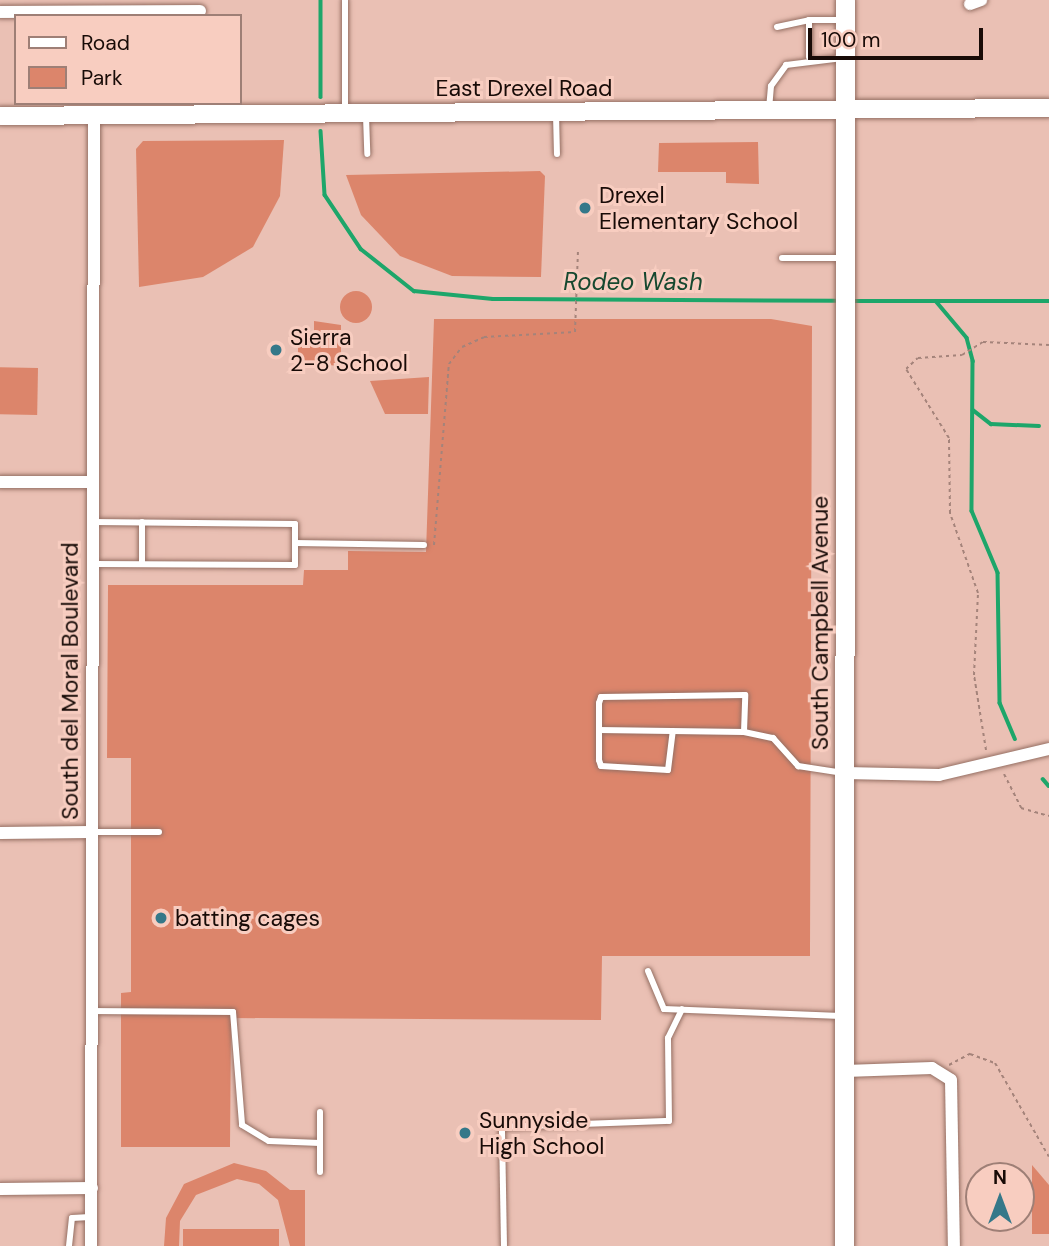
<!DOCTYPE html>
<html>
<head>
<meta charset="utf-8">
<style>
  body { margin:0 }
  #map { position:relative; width:1049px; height:1246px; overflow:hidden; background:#eac0b4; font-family:"DM Sans",sans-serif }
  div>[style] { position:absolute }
  .green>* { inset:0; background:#dc856b; transform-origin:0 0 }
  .round { border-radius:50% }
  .stream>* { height:3.5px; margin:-1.75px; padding:0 1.75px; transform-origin:1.75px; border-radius:1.75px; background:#1da66a }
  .path>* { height:2px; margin-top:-1px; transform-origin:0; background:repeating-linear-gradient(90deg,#a4837a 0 3.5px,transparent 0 7px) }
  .roads { filter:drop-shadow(0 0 2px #956f63) drop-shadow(0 0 2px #956f63) }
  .lane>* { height:6px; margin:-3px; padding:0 3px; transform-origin:3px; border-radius:3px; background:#fff }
  .street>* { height:12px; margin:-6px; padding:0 6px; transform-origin:6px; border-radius:6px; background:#fff }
  .secondary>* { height:18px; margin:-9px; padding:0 9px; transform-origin:9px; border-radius:9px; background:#fff }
  .primary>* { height:19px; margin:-9.5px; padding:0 9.5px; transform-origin:9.5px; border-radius:9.5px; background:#fff }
  .dots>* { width:19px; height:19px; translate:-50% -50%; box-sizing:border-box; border:4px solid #f8cdc0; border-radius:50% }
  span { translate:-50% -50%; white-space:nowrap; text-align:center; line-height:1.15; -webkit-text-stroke:6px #f8cdc0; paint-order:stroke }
  .street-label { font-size:23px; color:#180b07 }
  .poi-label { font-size:23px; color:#180b07 }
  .left { translate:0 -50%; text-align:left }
  .water-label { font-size:24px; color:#16482f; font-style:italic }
  .legend { position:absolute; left:14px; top:14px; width:228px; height:91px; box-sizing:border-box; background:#f8cdc0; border:2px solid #9e7f76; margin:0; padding:9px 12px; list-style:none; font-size:21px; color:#180b07 }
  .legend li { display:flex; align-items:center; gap:14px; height:35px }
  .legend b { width:35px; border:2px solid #9e7f76 }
  .north { position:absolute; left:965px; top:1162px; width:70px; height:70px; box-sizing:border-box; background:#f8cdc0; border:2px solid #9e7f76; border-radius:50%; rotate:0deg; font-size:19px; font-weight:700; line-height:28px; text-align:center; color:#180b07 }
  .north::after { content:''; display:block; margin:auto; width:24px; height:32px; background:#357889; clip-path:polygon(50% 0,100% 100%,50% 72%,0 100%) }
  .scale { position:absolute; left:808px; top:28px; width:175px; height:32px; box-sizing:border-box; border:4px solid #180b07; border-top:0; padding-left:9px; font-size:21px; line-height:24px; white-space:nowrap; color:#180b07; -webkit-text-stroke:5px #f8cdc0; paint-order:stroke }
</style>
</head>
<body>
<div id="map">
  <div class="green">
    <div style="clip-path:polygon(284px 140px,280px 196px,253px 247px,203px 277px,139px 287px,136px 149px,143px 141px)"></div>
    <div style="clip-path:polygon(758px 142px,759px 184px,726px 183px,726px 172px,658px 172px,659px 143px)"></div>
    <div style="clip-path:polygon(540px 171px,545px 176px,541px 277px,452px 276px,400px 256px,361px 215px,346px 175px)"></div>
    <div class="round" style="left:340px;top:291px;width:32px;height:32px"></div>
    <div style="clip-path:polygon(434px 319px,771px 319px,812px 326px,810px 956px,602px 956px,601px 1020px,231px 1018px,230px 1147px,121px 1147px,121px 993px,131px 992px,131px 758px,107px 758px,108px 585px,303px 585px,304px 570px,348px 570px,348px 551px,426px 552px)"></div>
    <div style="clip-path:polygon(314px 321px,341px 325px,341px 366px,298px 363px,298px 336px,314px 336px)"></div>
    <div style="left:38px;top:368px;width:47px;height:38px;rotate:91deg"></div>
    <div style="clip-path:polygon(429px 377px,428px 414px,385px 414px,370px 381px)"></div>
    <div style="clip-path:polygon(234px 1163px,266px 1171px,290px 1190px,305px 1190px,305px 1246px,290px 1246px,278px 1200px,259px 1184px,237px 1179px,196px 1195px,180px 1221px,179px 1246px,164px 1246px,166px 1218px,184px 1184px)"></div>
    <div style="clip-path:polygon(1032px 1165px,1049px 1185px,1049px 1234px,1032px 1234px)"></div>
    <div style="left:183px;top:1229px;width:96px;height:17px"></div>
  </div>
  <div class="stream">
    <div style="left:321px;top:0;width:97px;rotate:90deg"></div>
    <div style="left:321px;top:131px;width:64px;rotate:86.4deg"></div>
    <div style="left:325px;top:195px;width:65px;rotate:56.3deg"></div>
    <div style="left:361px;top:249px;width:68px;rotate:38.4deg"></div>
    <div style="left:414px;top:291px;width:79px;rotate:5.8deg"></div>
    <div style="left:493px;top:299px;width:344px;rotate:0.3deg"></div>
    <div style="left:852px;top:301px;width:197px"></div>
    <div style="left:936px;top:301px;width:48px;rotate:50deg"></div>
    <div style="left:967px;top:338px;width:24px;rotate:75deg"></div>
    <div style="left:973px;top:361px;width:150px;rotate:90.4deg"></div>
    <div style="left:972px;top:511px;width:67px;rotate:67.2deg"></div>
    <div style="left:998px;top:573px;width:130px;rotate:89.1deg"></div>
    <div style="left:1000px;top:703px;width:39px;rotate:67deg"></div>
    <div style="left:973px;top:410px;width:23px;rotate:38deg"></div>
    <div style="left:991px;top:424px;width:48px;rotate:2.4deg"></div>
    <div style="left:1043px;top:779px;width:9px;rotate:49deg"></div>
  </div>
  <div class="path">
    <div style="left:434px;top:545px;width:182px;rotate:-85.3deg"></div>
    <div style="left:449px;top:364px;width:21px;rotate:-53deg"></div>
    <div style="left:462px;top:347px;width:24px;rotate:-24deg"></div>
    <div style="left:484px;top:337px;width:91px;rotate:-3.1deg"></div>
    <div style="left:575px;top:332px;width:81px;rotate:-87.9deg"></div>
    <div style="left:986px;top:750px;width:76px;rotate:-99.1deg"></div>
    <div style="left:974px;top:675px;width:82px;rotate:-87.2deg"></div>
    <div style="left:978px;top:593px;width:85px;rotate:-109.3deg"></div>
    <div style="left:950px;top:513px;width:75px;rotate:-90.8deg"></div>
    <div style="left:949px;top:438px;width:81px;rotate:-121.9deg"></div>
    <div style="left:906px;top:369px;width:16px;rotate:-43deg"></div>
    <div style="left:918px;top:358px;width:44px;rotate:-3.9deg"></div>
    <div style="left:962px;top:355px;width:25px;rotate:-32deg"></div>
    <div style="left:983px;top:342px;width:66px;rotate:2.6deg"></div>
    <div style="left:1004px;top:774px;width:38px;rotate:63deg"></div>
    <div style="left:1021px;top:808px;width:29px;rotate:16deg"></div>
    <div style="left:949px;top:1065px;width:24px;rotate:-28deg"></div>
    <div style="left:970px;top:1054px;width:27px;rotate:20deg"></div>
    <div style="left:995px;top:1063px;width:108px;rotate:60.1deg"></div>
  </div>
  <div class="roads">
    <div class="lane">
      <div style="left:345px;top:0;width:112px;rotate:90deg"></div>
      <div style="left:777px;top:27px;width:33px;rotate:-12deg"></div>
      <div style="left:809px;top:57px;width:37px;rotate:-90deg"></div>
      <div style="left:809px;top:20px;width:34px"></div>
      <div style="left:769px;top:109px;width:23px;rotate:-85deg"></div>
      <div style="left:771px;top:86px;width:26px;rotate:-54deg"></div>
      <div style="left:786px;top:65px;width:57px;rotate:-7deg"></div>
      <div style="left:556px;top:114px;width:40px;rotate:88.6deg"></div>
      <div style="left:366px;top:116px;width:38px;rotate:88deg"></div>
      <div style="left:782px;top:258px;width:61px"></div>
      <div style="left:93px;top:522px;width:202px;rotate:0.6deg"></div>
      <div style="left:295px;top:524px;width:41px;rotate:90deg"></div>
      <div style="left:295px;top:565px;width:201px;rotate:-179.7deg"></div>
      <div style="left:142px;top:522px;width:42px;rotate:90deg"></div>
      <div style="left:295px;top:543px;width:129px;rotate:0.9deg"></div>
      <div style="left:599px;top:730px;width:145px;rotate:0.8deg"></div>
      <div style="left:744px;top:732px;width:37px;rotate:-88deg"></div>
      <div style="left:745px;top:695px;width:144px;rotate:179.2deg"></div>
      <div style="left:601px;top:697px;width:6px;rotate:108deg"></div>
      <div style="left:599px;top:703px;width:57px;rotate:90deg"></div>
      <div style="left:599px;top:760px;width:6px;rotate:72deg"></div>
      <div style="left:601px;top:766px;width:67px;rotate:3.4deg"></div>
      <div style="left:668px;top:770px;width:39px;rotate:-83deg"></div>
      <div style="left:744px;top:732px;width:30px;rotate:12deg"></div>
      <div style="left:773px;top:738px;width:38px;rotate:48deg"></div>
      <div style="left:798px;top:766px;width:46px;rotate:8.8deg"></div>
      <div style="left:92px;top:832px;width:67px"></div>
      <div style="left:648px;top:971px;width:41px;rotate:67.2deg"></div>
      <div style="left:664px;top:1009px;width:177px;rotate:2.3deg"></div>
      <div style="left:91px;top:1011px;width:142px;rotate:0.4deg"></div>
      <div style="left:233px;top:1012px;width:113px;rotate:85.4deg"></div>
      <div style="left:242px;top:1125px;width:31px;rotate:31deg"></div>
      <div style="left:269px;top:1141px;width:51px;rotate:2.2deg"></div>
      <div style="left:320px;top:1112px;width:60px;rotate:90deg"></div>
      <div style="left:69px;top:1246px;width:28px;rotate:-84deg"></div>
      <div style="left:72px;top:1218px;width:18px;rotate:-3deg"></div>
      <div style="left:504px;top:1246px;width:119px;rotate:-91deg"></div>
      <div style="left:502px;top:1127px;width:167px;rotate:-2.1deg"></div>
      <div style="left:669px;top:1121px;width:83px;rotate:-90.7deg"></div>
      <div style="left:668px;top:1038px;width:32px;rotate:-64deg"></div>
    </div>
    <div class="street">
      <div style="left:970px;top:4px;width:12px;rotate:-20deg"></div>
      <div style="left:0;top:12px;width:200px;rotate:-0.3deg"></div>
      <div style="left:0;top:482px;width:92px"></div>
      <div style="left:845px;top:773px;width:94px;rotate:1.2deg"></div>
      <div style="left:939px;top:775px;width:113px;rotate:-13.3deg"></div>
      <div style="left:0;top:833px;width:90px;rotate:-0.6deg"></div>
      <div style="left:845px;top:1071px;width:87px;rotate:-2deg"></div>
      <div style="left:932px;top:1068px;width:22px;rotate:32deg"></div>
      <div style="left:951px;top:1080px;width:166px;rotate:89deg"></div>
      <div style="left:0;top:1189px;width:92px;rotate:-0.6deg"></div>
      <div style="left:91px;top:1246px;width:1131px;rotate:-89.85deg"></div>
    </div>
    <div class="secondary">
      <div style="left:0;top:116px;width:1049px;rotate:-0.44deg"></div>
    </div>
    <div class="primary">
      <div style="left:844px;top:1246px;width:1246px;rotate:-89.95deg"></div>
    </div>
  </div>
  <div class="dots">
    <div style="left:585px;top:208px;background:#357889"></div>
    <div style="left:276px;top:350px;background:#357889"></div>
    <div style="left:161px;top:918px;background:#357889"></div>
    <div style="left:465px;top:1133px;background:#357889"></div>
  </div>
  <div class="street-label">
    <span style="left:524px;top:88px">East Drexel Road</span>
    <span style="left:820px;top:623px;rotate:-90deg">South Campbell Avenue</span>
    <span style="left:70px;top:681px;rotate:-90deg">South del Moral Boulevard</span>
  </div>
  <div class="poi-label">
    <span class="left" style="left:599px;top:208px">Drexel<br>Elementary School</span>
    <span class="left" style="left:290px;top:350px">Sierra<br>2-8 School</span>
    <span class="left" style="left:175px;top:918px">batting cages</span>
    <span class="left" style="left:479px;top:1133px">Sunnyside<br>High School</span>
  </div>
  <div class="water-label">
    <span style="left:633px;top:282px">Rodeo Wash</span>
  </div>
  <ul class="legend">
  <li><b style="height:9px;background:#fff"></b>Road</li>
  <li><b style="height:19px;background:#dc856b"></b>Park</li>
  </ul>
  <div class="north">N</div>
  <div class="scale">100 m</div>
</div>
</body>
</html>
